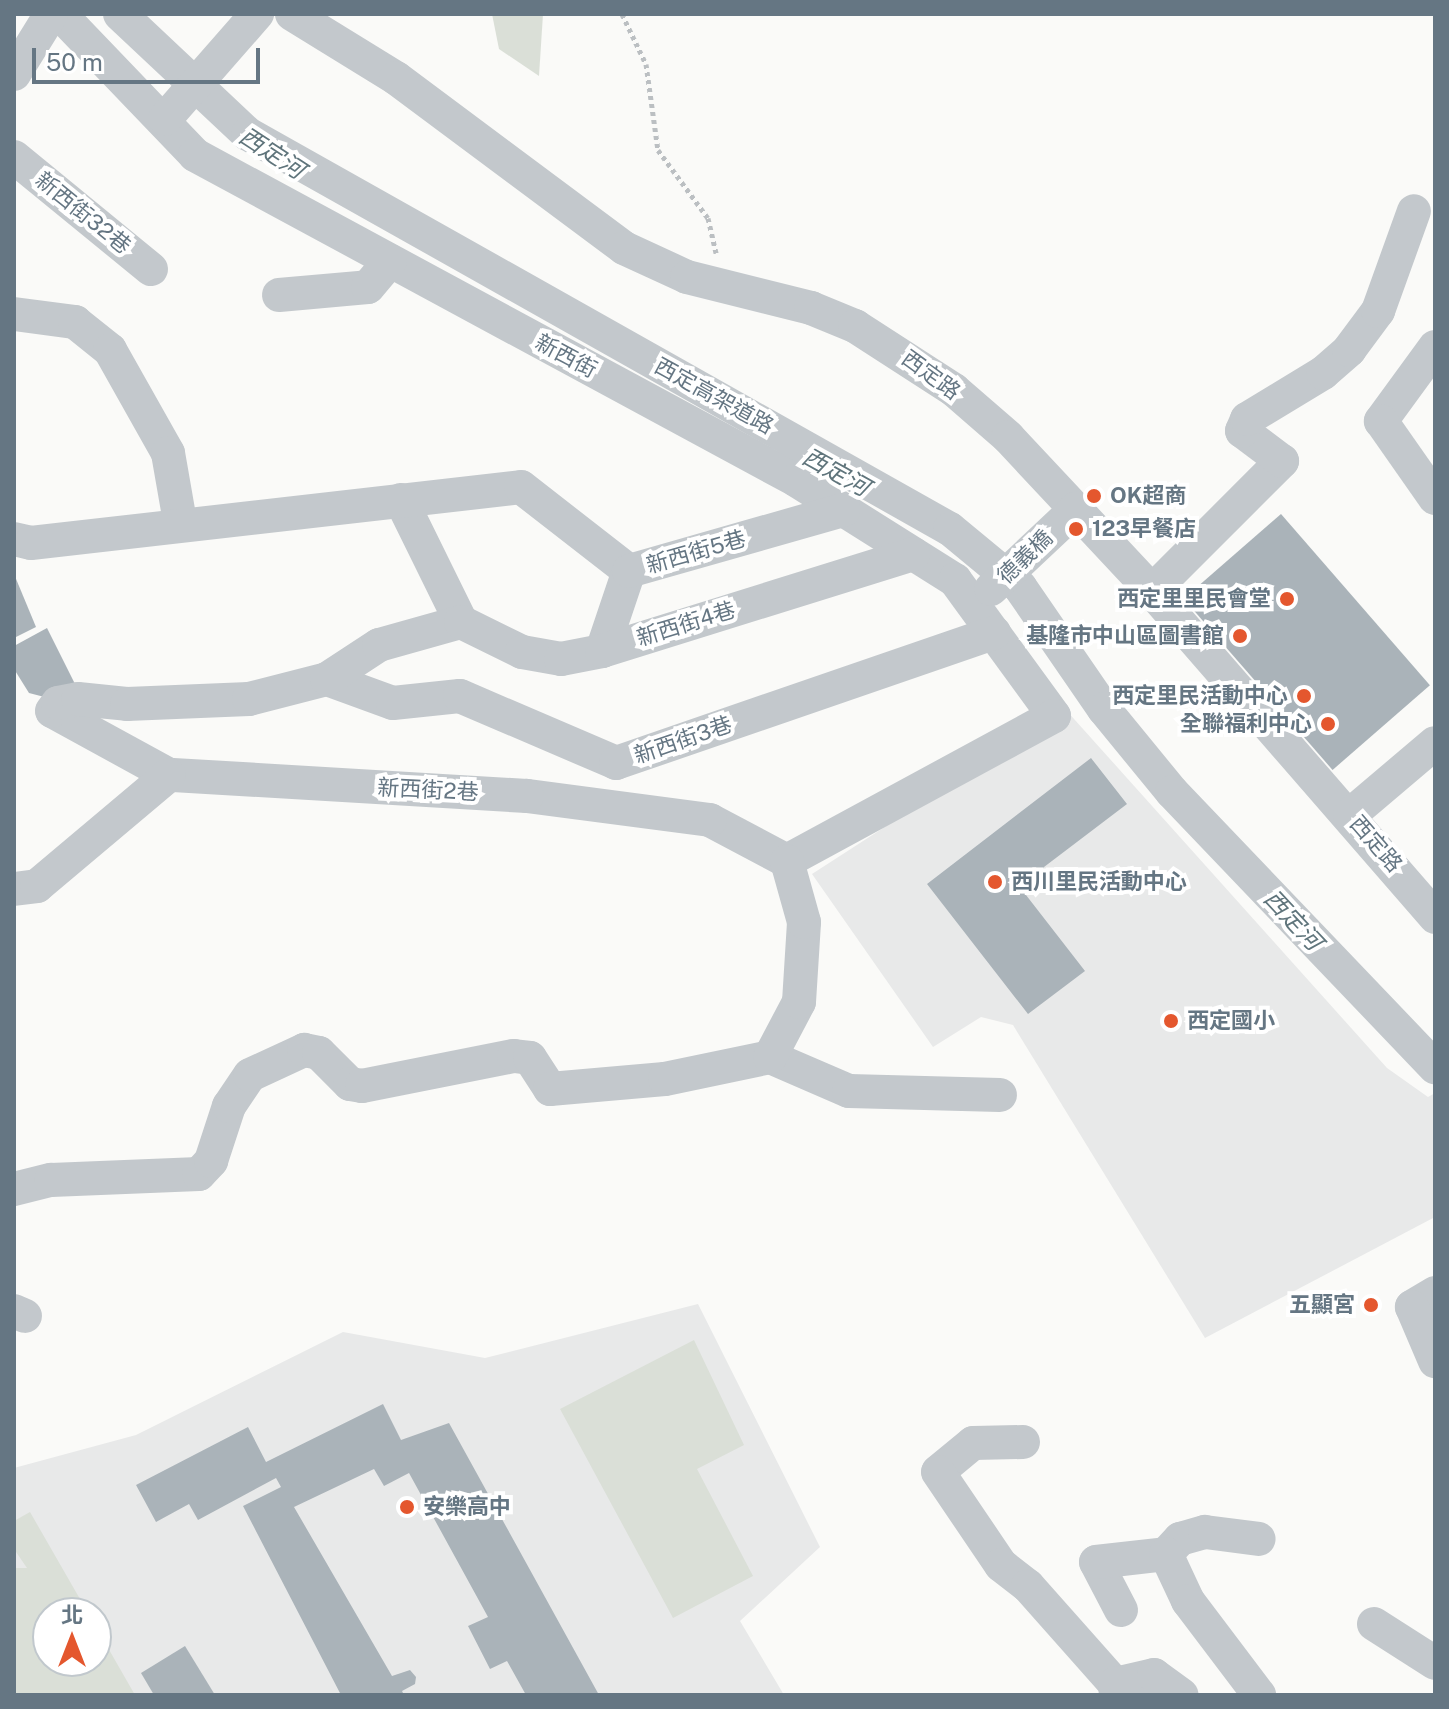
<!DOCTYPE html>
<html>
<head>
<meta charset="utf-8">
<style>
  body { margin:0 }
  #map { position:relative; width:1449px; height:1709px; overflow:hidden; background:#fafaf8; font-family:"Public Sans","Noto Sans TC",sans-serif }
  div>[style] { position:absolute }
  .built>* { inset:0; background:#e8e9e9 }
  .green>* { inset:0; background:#dadfd7 }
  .building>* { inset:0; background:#aab3b9; transform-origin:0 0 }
  .path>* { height:5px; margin-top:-2.5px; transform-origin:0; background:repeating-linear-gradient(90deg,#bbbfc2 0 4px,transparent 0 8px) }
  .minor>* { height:34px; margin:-17px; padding:0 17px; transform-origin:17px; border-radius:17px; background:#c3c8cc }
  .dots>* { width:22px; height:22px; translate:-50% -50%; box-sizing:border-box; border:4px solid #fff; border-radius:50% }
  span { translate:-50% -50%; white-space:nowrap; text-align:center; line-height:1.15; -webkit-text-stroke:8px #fff; paint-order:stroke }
  .street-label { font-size:22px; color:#657683 }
  .poi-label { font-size:22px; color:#657683; font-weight:700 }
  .left { translate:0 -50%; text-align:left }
  .right { translate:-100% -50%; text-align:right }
  .water-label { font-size:24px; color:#60757c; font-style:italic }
  .frame { position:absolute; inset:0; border:16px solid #657683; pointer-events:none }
  .north { position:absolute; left:32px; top:1597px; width:80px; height:80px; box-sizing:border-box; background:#fff; border:2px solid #c1c8cd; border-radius:50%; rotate:0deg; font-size:22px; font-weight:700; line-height:32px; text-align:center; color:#657683 }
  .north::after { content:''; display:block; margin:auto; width:28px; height:36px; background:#e4572e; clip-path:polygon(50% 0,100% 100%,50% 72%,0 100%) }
  .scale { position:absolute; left:32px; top:48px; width:228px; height:36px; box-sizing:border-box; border:4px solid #657683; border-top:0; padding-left:10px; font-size:24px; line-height:28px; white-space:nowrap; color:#657683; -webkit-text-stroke:6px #fff; paint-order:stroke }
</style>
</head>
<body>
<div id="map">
  <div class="built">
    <div style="clip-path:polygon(1066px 710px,1387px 1068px,1428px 1097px,1435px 1093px,1435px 1217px,1205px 1338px,1013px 1025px,981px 1017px,933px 1047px,812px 874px)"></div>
    <div style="clip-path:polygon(evenodd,698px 1304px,820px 1547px,740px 1621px,784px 1695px,14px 1695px,14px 1468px,136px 1435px,343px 1332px,485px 1358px,698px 1304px,48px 1613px,96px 1613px,96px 1661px,48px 1661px,48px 1613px)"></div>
  </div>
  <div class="green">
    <div style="clip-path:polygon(492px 14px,543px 14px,539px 76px,499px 49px)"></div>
    <div style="clip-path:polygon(694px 1340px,744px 1445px,697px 1469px,753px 1576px,673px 1618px,560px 1409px)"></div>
    <div style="clip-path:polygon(30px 1512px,88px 1613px,48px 1613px,48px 1661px,96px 1661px,96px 1627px,135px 1695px,14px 1695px,14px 1568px,27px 1568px,14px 1549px,14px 1521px)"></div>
  </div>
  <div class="building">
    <div style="left:1281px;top:514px;width:227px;height:129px;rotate:49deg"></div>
    <div style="clip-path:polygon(14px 574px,36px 627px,14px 638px)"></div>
    <div style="clip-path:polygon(47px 628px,80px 694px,56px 700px,29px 693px,14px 669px,14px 646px)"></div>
    <div style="clip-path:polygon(1091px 758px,1127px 804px,1019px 886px,1085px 971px,1028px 1014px,927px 884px)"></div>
    <div style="clip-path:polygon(383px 1404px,401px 1440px,449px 1423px,599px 1695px,526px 1695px,507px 1661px,490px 1669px,468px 1626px,488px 1617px,409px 1473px,384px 1486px,374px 1469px,294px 1507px,392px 1676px,410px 1670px,416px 1677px,415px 1684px,402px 1691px,404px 1695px,341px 1695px,243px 1506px,281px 1487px,276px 1478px,198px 1520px,189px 1504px,156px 1522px,136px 1485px,248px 1427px,266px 1462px)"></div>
    <div style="clip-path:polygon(185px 1646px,215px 1695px,154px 1695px,141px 1673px)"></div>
  </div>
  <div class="path">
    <div style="left:622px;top:14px;width:55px;rotate:64.4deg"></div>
    <div style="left:646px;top:64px;width:87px;rotate:82.1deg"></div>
    <div style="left:658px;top:150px;width:84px;rotate:53.7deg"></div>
    <div style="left:708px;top:218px;width:36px;rotate:77deg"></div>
  </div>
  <div class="minor">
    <div style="left:60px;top:14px;width:195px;rotate:46.2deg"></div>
    <div style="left:195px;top:155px;width:683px;rotate:28.4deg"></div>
    <div style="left:796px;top:480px;width:188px;rotate:32.2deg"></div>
    <div style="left:955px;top:580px;width:168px;rotate:53.9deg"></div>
    <div style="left:1054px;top:716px;width:304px;rotate:151.5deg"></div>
    <div style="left:120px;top:14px;width:175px;rotate:43.2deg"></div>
    <div style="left:248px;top:134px;width:805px;rotate:29.37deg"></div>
    <div style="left:950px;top:529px;width:91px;rotate:39.6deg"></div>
    <div style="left:1020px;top:587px;width:148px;rotate:55.5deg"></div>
    <div style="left:1104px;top:709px;width:107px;rotate:50.7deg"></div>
    <div style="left:1172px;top:792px;width:381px;rotate:46.3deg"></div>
    <div style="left:292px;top:14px;width:122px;rotate:31.6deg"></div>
    <div style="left:396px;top:78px;width:284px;rotate:36.7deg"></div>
    <div style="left:624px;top:248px;width:69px;rotate:24.7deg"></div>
    <div style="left:687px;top:277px;width:128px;rotate:14deg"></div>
    <div style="left:811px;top:308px;width:48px;rotate:22.2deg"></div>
    <div style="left:855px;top:326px;width:118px;rotate:32.9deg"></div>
    <div style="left:954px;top:390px;width:72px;rotate:41deg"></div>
    <div style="left:1008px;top:437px;width:211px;rotate:46.9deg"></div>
    <div style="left:1152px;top:591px;width:432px;rotate:49deg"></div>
    <div style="left:14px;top:74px;width:70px;rotate:-58.3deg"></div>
    <div style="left:165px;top:119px;width:140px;rotate:-48.8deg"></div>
    <div style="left:14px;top:157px;width:177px;rotate:39.3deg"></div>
    <div style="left:279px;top:295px;width:89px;rotate:-5.1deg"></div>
    <div style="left:368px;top:287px;width:34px;rotate:-50deg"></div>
    <div style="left:14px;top:314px;width:62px;rotate:7.5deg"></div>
    <div style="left:75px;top:322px;width:45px;rotate:38.7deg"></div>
    <div style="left:110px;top:350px;width:118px;rotate:60.6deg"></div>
    <div style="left:168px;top:453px;width:70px;rotate:80.1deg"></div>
    <div style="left:1435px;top:347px;width:92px;rotate:126.1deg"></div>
    <div style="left:1381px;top:421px;width:94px;rotate:55deg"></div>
    <div style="left:401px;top:500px;width:136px;rotate:63.8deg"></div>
    <div style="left:14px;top:539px;width:17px;rotate:13deg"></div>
    <div style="left:31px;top:543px;width:493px;rotate:-6.5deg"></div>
    <div style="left:521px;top:487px;width:137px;rotate:37.9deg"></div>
    <div style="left:991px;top:589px;width:117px;rotate:-43.3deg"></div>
    <div style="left:1152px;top:591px;width:184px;rotate:-45deg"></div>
    <div style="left:1282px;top:461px;width:50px;rotate:-143.1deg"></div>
    <div style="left:1242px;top:431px;width:13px;rotate:-67deg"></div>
    <div style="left:1247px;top:419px;width:89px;rotate:-31.2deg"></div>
    <div style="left:1323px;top:373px;width:35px;rotate:-41deg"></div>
    <div style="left:1349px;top:350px;width:49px;rotate:-53.4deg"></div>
    <div style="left:1378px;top:311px;width:106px;rotate:-70.2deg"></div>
    <div style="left:602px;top:651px;width:84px;rotate:-71.4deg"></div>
    <div style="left:629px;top:571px;width:223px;rotate:-15.9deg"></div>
    <div style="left:327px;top:679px;width:70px;rotate:20deg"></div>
    <div style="left:393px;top:703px;width:67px;rotate:-6deg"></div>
    <div style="left:460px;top:696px;width:170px;rotate:23.2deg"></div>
    <div style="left:616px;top:763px;width:400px;rotate:-19deg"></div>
    <div style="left:1350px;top:815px;width:111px;rotate:-40.3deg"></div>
    <div style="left:787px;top:861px;width:87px;rotate:-152deg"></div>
    <div style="left:710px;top:820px;width:185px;rotate:-172.5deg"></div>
    <div style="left:527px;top:796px;width:359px;rotate:-176.6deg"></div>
    <div style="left:169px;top:775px;width:133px;rotate:-151.3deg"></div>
    <div style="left:52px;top:711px;width:10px;rotate:-53deg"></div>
    <div style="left:58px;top:703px;width:20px;rotate:-11deg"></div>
    <div style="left:78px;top:699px;width:49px;rotate:5.8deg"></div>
    <div style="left:127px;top:704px;width:122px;rotate:-2.3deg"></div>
    <div style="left:249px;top:699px;width:81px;rotate:-14.4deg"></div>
    <div style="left:327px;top:679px;width:62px;rotate:-33.2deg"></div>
    <div style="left:379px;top:645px;width:85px;rotate:-15.7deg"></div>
    <div style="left:461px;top:622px;width:68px;rotate:26.2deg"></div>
    <div style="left:522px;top:652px;width:40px;rotate:10deg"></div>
    <div style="left:561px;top:659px;width:42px;rotate:-11deg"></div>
    <div style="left:602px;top:651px;width:326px;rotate:-17.3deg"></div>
    <div style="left:14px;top:889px;width:23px;rotate:-7deg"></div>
    <div style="left:37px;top:886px;width:172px;rotate:-40.1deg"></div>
    <div style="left:770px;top:1057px;width:86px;rotate:23.3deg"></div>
    <div style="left:849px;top:1091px;width:151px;rotate:1.5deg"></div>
    <div style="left:14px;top:1189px;width:38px;rotate:-14deg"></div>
    <div style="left:51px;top:1180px;width:148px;rotate:-2.3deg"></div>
    <div style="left:199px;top:1174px;width:18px;rotate:-47deg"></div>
    <div style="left:211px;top:1161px;width:58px;rotate:-71.9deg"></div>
    <div style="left:229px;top:1106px;width:37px;rotate:-56deg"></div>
    <div style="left:250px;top:1075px;width:60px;rotate:-24.8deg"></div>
    <div style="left:304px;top:1050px;width:15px;rotate:11deg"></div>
    <div style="left:319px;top:1053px;width:44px;rotate:45deg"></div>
    <div style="left:350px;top:1084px;width:12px;rotate:9deg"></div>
    <div style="left:362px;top:1086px;width:155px;rotate:-11.2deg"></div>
    <div style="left:514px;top:1056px;width:16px;rotate:7deg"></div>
    <div style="left:530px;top:1058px;width:37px;rotate:57deg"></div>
    <div style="left:550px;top:1089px;width:115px;rotate:-5deg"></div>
    <div style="left:665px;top:1079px;width:107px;rotate:-11.8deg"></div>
    <div style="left:770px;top:1057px;width:62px;rotate:-62.2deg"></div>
    <div style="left:799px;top:1002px;width:80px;rotate:-86.4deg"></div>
    <div style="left:804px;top:922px;width:63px;rotate:-105.6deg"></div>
    <div style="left:1435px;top:1293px;width:27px;rotate:149deg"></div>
    <div style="left:1412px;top:1307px;width:59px;rotate:66.9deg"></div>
    <div style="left:14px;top:1311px;width:12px;rotate:24deg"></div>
    <div style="left:1023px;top:1442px;width:50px;rotate:178.9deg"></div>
    <div style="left:973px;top:1443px;width:45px;rotate:140.4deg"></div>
    <div style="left:938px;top:1472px;width:112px;rotate:55.9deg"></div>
    <div style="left:1001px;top:1565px;width:34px;rotate:38deg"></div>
    <div style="left:1028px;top:1586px;width:131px;rotate:48.4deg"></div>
    <div style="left:1115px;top:1684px;width:11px;rotate:85deg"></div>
    <div style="left:1166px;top:1554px;width:21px;rotate:-47deg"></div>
    <div style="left:1180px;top:1539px;width:26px;rotate:-16deg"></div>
    <div style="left:1205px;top:1532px;width:54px;rotate:7.4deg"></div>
    <div style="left:1121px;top:1610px;width:54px;rotate:-117.5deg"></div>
    <div style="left:1096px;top:1562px;width:70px;rotate:-6.5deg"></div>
    <div style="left:1166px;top:1554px;width:52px;rotate:64.9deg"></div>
    <div style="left:1188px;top:1601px;width:118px;rotate:52.9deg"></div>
    <div style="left:1374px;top:1624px;width:72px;rotate:32.6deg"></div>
    <div style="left:1115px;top:1684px;width:40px;rotate:-13deg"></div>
    <div style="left:1154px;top:1675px;width:34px;rotate:36deg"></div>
  </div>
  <div class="dots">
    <div style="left:1094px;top:496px;background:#e4572e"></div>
    <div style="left:1076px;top:529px;background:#e4572e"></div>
    <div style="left:1287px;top:599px;background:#e4572e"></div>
    <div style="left:1240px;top:636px;background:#e4572e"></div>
    <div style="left:1304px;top:696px;background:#e4572e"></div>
    <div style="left:1328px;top:724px;background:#e4572e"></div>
    <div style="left:995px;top:882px;background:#e4572e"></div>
    <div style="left:1171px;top:1021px;background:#e4572e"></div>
    <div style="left:1371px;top:1305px;background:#e4572e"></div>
    <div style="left:407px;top:1507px;background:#e4572e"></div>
  </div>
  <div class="street-label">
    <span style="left:83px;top:213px;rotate:39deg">新西街32巷</span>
    <span style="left:566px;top:356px;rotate:28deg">新西街</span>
    <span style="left:931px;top:375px;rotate:36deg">西定路</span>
    <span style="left:714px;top:396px;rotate:29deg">西定高架道路</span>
    <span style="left:696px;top:552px;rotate:-16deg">新西街5巷</span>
    <span style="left:1025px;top:557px;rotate:-44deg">德義橋</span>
    <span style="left:686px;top:624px;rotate:-17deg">新西街4巷</span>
    <span style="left:683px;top:740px;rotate:-19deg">新西街3巷</span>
    <span style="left:428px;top:790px;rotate:3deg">新西街2巷</span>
    <span style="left:1376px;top:844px;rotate:49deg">西定路</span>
  </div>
  <div class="poi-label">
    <span class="left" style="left:1110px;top:496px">OK超商</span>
    <span class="left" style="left:1092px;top:529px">123早餐店</span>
    <span class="right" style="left:1271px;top:599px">西定里里民會堂</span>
    <span class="right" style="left:1224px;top:636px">基隆市中山區圖書館</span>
    <span class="right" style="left:1288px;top:696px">西定里民活動中心</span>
    <span class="right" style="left:1312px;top:724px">全聯福利中心</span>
    <span class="left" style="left:1011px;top:882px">西川里民活動中心</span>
    <span class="left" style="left:1187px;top:1021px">西定國小</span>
    <span class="right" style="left:1355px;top:1305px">五顯宮</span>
    <span class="left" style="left:423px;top:1507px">安樂高中</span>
  </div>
  <div class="water-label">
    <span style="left:272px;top:153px;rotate:33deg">西定河</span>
    <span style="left:836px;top:472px;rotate:29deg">西定河</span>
    <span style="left:1293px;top:920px;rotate:47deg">西定河</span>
  </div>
  <div class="frame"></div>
  <div class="north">北</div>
  <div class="scale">50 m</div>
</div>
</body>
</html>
